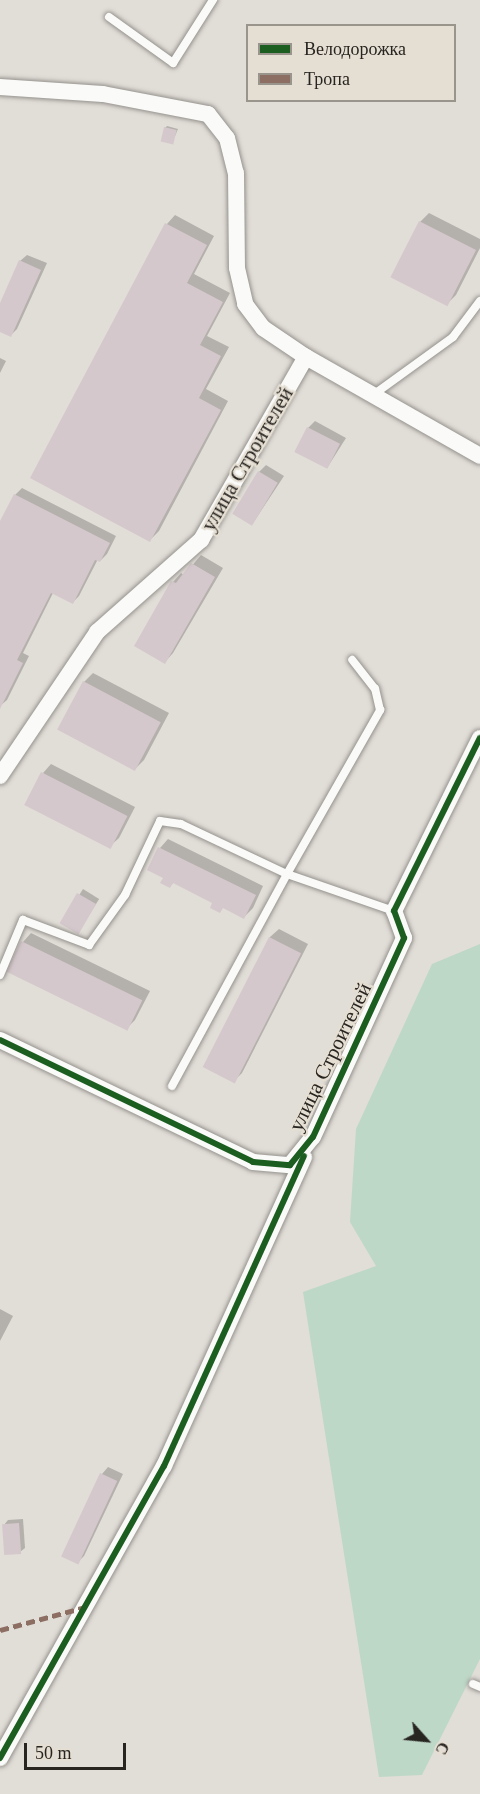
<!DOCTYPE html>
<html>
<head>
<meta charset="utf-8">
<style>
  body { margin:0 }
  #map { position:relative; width:480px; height:1794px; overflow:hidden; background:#e1ddd7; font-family:Georgia,serif }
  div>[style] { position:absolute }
  .green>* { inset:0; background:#bed8c8 }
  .shadow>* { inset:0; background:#0003; transform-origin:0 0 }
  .building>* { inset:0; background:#d5c8cd; transform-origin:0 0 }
  .roads { filter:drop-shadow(0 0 2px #95928d) drop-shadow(0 0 2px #95928d) }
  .lane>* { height:8px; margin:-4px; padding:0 4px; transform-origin:4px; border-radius:4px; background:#fafaf9 }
  .street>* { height:16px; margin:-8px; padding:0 8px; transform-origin:8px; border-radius:8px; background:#fafaf9 }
  .quiet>* { height:4.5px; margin-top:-2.25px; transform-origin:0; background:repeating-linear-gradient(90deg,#8d6e63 0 9px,transparent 0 13.5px) }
  .cycleway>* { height:6px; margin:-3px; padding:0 3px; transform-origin:3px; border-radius:3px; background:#1b5e20 }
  span { translate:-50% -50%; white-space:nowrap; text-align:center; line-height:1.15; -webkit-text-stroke:4.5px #e5ded3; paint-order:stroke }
  .street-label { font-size:21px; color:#282521 }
  .legend { position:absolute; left:246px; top:24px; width:210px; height:78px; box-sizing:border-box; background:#e5ded3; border:2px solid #99948c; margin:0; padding:8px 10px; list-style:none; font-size:18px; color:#282521 }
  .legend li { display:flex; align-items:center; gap:12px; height:30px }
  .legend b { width:30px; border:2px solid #99948c }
  .north { position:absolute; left:396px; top:1710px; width:60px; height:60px; -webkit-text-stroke:4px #e5ded3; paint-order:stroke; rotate:117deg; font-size:16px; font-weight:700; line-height:24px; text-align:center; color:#282521 }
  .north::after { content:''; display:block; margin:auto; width:21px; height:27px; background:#282521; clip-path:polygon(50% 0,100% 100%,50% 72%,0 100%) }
  .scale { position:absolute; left:24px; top:1743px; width:102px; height:27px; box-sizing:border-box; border:3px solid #282521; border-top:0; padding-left:8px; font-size:18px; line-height:21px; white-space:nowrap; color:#282521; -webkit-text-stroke:4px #e5ded3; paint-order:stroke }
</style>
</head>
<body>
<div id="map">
  <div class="green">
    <div style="clip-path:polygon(480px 944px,480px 1659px,422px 1775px,379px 1777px,303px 1292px,376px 1266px,350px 1222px,356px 1129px,432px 964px)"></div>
  </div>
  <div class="shadow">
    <div style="clip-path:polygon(167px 126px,178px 129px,172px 143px,165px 128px)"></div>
    <div style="clip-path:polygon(429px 213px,480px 239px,480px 248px,456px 295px,447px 304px,420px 222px)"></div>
    <div style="clip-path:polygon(175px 215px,214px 236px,194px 274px,230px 293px,207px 336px,229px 347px,206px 389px,228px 401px,159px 531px,150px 540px,167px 224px)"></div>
    <div style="clip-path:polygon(27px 255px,47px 263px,17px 329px,11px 335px,0 330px,0 306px,20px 261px)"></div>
    <div style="clip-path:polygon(0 358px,6px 361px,0 373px)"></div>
    <div style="clip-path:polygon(315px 421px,346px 438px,327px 468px,308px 428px)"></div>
    <div style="clip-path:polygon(266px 465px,284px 476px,253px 523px,259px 472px)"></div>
    <div style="clip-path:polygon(22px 488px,116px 536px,107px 554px,100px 561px,98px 559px,79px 596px,72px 603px,53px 593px,23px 653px,29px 656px,7px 700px,0 706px,0 524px,15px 495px)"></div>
    <div style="clip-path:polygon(201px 555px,223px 568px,173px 653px,165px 662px,173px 582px,181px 573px,184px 575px)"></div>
    <div style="clip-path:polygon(93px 673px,169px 713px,144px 760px,135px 769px,84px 682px)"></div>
    <div style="clip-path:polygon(51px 764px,135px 807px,119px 838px,110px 846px,43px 773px)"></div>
    <div style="clip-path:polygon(168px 839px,263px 886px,253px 908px,244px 917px,174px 882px,170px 886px,165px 877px,160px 848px)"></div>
    <div style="left:83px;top:889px;width:19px;height:40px;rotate:32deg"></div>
    <div style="clip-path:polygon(279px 929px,308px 944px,242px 1073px,234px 1081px,205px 1067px,270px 937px)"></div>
    <div style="clip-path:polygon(31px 933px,150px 991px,135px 1020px,126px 1029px,10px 972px,23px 942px)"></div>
    <div style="clip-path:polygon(0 1309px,13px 1316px,0 1341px)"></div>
    <div style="clip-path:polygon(108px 1467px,123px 1474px,84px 1556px,77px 1563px,63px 1556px,102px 1474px)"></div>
    <div style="clip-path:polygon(23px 1519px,25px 1548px,20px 1552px,4px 1525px,8px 1520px)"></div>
  </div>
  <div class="building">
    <div style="left:164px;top:127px;width:13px;height:15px;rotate:13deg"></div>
    <div style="left:419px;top:221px;width:64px;height:63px;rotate:27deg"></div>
    <div style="clip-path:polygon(165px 223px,207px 245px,187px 283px,223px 302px,200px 345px,221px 356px,199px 398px,221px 410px,150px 542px,30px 478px)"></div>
    <div style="clip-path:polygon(19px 260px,41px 270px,11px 337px,0 332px,0 303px)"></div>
    <div style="left:307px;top:427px;width:37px;height:28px;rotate:27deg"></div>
    <div style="left:258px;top:471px;width:23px;height:50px;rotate:31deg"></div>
    <div style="clip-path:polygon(14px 494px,110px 543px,100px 562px,95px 560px,73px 604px,51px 593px,17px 660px,23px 663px,0 709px,0 521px)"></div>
    <div style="clip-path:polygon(191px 563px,215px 577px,165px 664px,134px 646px,171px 581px,176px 583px)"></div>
    <div style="left:83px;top:681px;width:88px;height:55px;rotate:28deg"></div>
    <div style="left:41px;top:772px;width:97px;height:37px;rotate:27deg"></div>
    <div style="clip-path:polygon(158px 847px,256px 895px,244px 919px,223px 908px,220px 913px,210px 908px,212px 903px,173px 883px,170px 888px,160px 883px,163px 878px,147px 870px)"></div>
    <div style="left:77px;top:893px;width:22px;height:35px;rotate:30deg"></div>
    <div style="left:269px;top:937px;width:36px;height:146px;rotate:27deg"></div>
    <div style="left:21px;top:941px;width:135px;height:34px;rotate:26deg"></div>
    <div style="left:100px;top:1473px;width:19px;height:92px;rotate:25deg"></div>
    <div style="left:19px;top:1523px;width:31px;height:17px;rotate:86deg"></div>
  </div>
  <div class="roads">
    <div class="lane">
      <div style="left:109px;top:17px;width:79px;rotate:35.7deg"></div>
      <div style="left:173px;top:63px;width:75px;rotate:-57.6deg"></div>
      <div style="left:373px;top:395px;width:99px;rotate:-35.9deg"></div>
      <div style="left:453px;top:337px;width:45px;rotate:-53.1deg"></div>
      <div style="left:0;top:975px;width:60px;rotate:-67.3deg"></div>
      <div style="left:23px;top:920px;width:71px;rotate:20.7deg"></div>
      <div style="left:89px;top:945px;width:62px;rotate:-54.2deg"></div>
      <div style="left:125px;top:895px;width:82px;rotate:-64.7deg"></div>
      <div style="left:160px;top:821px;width:21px;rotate:8deg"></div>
      <div style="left:181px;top:824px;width:117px;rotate:25.3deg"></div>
      <div style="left:287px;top:874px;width:113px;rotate:19.1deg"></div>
      <div style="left:172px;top:1086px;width:241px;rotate:-61.5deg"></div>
      <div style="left:287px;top:874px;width:189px;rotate:-60.4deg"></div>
      <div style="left:380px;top:710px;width:22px;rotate:-103deg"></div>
      <div style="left:375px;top:689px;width:37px;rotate:-128deg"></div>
      <div style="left:473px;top:1684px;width:8px;rotate:23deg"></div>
    </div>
    <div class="street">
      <div style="left:0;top:87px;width:103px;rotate:3.9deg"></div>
      <div style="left:103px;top:94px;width:107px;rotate:10.8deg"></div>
      <div style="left:208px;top:114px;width:31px;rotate:52deg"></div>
      <div style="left:227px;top:138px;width:36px;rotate:76deg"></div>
      <div style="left:236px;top:173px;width:95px;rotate:89.4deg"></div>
      <div style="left:237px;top:268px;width:37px;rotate:77deg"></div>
      <div style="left:245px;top:304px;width:30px;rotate:53deg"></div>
      <div style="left:263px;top:328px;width:52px;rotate:34deg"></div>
      <div style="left:306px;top:357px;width:200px;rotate:29.6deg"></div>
      <div style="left:0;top:776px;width:174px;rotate:-56deg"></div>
      <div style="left:97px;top:632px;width:139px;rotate:-41.5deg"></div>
      <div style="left:201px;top:540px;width:211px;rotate:-60.2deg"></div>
      <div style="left:0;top:1040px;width:281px;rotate:25.7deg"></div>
      <div style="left:253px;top:1162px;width:37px;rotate:5deg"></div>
      <div style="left:290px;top:1165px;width:36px;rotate:-51deg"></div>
      <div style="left:313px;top:1137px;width:219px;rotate:-65.4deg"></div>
      <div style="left:404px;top:938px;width:29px;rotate:-110deg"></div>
      <div style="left:394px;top:911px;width:193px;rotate:-63.6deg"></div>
      <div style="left:0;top:1758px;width:335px;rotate:-60.7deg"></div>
      <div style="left:164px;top:1466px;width:339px;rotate:-65.6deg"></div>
    </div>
  </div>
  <div class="quiet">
    <div style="left:0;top:1630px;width:88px;rotate:-15.1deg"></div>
  </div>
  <div class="cycleway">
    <div style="left:0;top:1040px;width:281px;rotate:25.7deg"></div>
    <div style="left:253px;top:1162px;width:37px;rotate:5deg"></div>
    <div style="left:290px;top:1165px;width:36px;rotate:-51deg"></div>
    <div style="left:313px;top:1137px;width:219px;rotate:-65.4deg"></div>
    <div style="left:404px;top:938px;width:29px;rotate:-110deg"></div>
    <div style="left:394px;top:911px;width:193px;rotate:-63.6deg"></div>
    <div style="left:0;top:1758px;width:335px;rotate:-60.7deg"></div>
    <div style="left:164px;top:1466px;width:340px;rotate:-65.7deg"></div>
  </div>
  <div class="street-label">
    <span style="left:247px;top:459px;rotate:-60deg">улица Строителей</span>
    <span style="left:330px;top:1057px;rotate:-64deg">улица Строителей</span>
  </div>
  <ul class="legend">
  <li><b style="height:8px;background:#1b5e20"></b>Велодорожка</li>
  <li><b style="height:8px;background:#8d6e63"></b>Тропа</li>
  </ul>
  <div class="north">С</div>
  <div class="scale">50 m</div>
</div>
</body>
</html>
